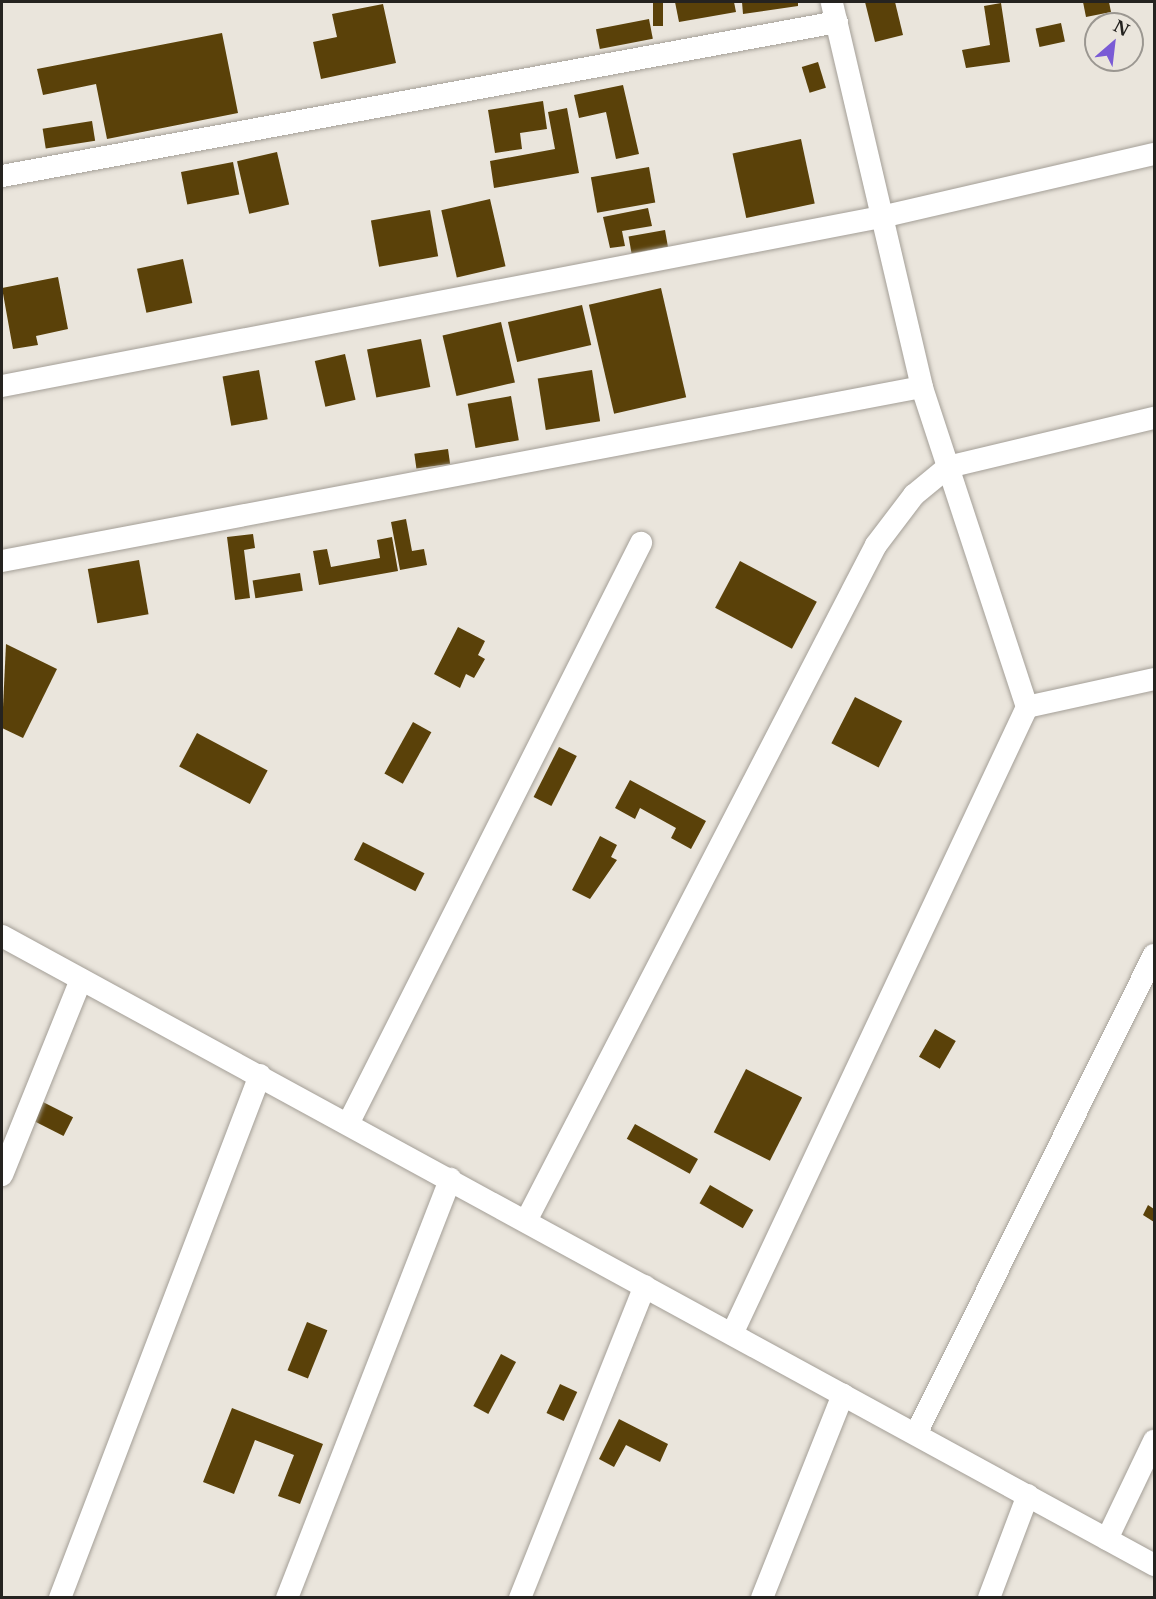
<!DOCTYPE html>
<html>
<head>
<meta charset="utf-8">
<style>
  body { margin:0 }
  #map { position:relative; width:1156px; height:1599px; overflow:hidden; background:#eae5dc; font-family:"Libre Baskerville",serif }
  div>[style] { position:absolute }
  .building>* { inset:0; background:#5a4109; transform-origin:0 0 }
  .roads { filter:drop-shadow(0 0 2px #a49f97) drop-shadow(0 0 2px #a49f97) }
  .street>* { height:22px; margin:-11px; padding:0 11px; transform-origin:11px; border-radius:11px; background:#fff }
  span { translate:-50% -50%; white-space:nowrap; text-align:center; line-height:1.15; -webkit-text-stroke:6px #eae5dc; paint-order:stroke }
  .frame { position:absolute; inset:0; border:3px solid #252320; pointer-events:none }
  .north { position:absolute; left:1084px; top:12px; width:60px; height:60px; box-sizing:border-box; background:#eae5dc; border:2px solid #9b9791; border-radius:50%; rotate:28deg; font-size:16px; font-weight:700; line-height:24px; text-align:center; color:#252320 }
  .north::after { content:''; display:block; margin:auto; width:21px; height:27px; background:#7a5bd5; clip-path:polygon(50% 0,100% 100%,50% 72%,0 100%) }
</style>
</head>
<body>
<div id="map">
  <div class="building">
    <div style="left:653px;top:2px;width:10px;height:24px"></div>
    <div style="clip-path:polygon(675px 2px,734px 2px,736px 12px,679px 22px)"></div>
    <div style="clip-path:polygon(742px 2px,798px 2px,798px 6px,743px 14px)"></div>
    <div style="clip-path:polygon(865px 2px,895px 2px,903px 35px,875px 42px)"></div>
    <div style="clip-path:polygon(1083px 2px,1109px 2px,1111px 12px,1086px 17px)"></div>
    <div style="clip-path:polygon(1001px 3px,1010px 62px,966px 68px,962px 50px,990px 45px,984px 6px)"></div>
    <div style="clip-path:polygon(383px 4px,396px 63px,321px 79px,313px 42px,337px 37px,332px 14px)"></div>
    <div style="left:649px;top:19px;width:20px;height:54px;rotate:79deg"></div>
    <div style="left:1061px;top:23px;width:19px;height:26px;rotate:78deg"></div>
    <div style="clip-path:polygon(222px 33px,238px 113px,107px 139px,96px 84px,43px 95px,37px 69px)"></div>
    <div style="clip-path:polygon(1110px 60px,1123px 60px,1123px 62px,1111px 64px)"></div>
    <div style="left:818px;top:62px;width:27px;height:17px;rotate:73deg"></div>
    <div style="clip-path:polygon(623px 85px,639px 154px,616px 159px,606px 112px,579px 118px,574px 95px)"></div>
    <div style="clip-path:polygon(543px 101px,547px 129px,520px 133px,522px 149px,495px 153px,488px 110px)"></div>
    <div style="clip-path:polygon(567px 108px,579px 173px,494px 188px,490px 161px,555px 149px,548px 112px)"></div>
    <div style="left:92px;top:121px;width:20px;height:50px;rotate:81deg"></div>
    <div style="left:801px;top:139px;width:66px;height:70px;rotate:78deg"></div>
    <div style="left:277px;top:152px;width:54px;height:41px;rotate:77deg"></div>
    <div style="left:233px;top:162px;width:33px;height:53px;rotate:79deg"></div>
    <div style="left:649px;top:167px;width:36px;height:59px;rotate:80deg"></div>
    <div style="left:490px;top:199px;width:69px;height:50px;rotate:77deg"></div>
    <div style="clip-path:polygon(648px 208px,652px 226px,622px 231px,625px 246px,610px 248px,603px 217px)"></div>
    <div style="left:430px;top:210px;width:47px;height:60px;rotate:80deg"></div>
    <div style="left:665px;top:230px;width:17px;height:37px;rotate:80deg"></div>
    <div style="left:183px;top:259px;width:45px;height:47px;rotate:78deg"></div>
    <div style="clip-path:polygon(58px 277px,68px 329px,36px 336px,38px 345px,13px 349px,2px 288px)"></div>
    <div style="left:661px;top:288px;width:112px;height:74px;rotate:77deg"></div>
    <div style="left:582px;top:305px;width:41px;height:76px;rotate:77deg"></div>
    <div style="left:501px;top:322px;width:62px;height:60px;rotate:77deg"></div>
    <div style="left:421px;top:339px;width:49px;height:55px;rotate:79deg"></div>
    <div style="left:345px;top:354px;width:47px;height:31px;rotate:77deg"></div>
    <div style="left:259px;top:370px;width:50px;height:37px;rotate:80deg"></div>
    <div style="left:592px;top:370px;width:52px;height:55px;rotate:81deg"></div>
    <div style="left:511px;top:396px;width:45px;height:44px;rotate:80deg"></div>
    <div style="left:448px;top:449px;width:15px;height:34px;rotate:82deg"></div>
    <div style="clip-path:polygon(406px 519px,412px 551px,424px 549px,427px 565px,400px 570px,391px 522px)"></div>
    <div style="clip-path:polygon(253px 534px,255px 548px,244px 550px,250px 598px,235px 600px,227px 537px)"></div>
    <div style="clip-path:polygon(392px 537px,398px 571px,319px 585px,313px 551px,327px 549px,331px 567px,380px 558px,377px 540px)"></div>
    <div style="left:139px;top:560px;width:55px;height:52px;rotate:80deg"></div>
    <div style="left:740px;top:561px;width:87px;height:53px;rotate:28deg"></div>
    <div style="left:300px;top:573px;width:18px;height:48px;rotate:81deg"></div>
    <div style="clip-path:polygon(458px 627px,485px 641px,478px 655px,485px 659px,474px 678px,466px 674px,460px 688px,434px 674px)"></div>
    <div style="clip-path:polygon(6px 644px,57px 669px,23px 738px,2px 728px)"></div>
    <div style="left:855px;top:697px;width:53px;height:52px;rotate:27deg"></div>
    <div style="left:413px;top:722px;width:21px;height:59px;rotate:29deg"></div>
    <div style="left:197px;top:733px;width:80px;height:38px;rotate:28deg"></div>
    <div style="left:559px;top:747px;width:20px;height:56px;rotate:27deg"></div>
    <div style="clip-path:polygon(630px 780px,706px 821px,691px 849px,671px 838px,676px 828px,640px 808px,635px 819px,615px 808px)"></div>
    <div style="clip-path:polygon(600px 836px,617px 845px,611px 857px,617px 860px,590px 899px,572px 890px)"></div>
    <div style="left:363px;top:842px;width:69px;height:20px;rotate:27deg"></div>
    <div style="left:935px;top:1029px;width:24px;height:32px;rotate:30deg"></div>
    <div style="left:746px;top:1069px;width:63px;height:71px;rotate:27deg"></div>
    <div style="left:41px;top:1101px;width:36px;height:21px;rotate:27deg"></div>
    <div style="left:635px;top:1124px;width:72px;height:17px;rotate:29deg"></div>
    <div style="left:710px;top:1185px;width:50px;height:21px;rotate:30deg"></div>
    <div style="clip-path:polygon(1148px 1205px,1154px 1209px,1154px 1222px,1143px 1215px)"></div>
    <div style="left:307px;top:1322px;width:22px;height:52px;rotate:22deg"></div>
    <div style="left:501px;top:1354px;width:17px;height:59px;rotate:28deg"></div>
    <div style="left:560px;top:1384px;width:19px;height:32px;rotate:25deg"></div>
    <div style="clip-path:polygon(232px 1408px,323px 1444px,300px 1504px,278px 1496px,294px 1455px,255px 1440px,234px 1494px,203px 1482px)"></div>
    <div style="clip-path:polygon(619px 1419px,668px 1444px,660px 1462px,626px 1445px,614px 1467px,599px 1459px)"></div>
  </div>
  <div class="roads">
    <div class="street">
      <div style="left:2px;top:176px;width:849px;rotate:-10.45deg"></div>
      <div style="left:2px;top:386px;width:895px;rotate:-10.88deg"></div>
      <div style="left:881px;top:217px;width:280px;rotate:-13deg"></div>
      <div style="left:2px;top:561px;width:936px;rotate:-10.71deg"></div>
      <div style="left:1027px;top:707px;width:130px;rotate:-12.4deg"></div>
      <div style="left:2px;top:936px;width:1313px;rotate:28.63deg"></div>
      <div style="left:348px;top:1124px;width:651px;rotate:-63.24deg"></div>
      <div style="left:2px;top:1175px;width:211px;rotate:-68deg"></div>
      <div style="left:526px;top:1221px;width:761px;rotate:-62.63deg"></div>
      <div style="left:876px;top:545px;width:63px;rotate:-52.8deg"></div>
      <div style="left:914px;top:495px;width:44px;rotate:-39.5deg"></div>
      <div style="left:948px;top:467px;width:212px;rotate:-13.4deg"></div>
      <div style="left:732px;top:1334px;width:693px;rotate:-64.8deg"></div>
      <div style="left:1027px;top:707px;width:337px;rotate:-108.2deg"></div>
      <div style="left:922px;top:387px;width:395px;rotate:-103.2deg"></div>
      <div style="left:916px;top:1434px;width:535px;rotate:-63.58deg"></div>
      <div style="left:1107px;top:1539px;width:109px;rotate:-64.4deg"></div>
      <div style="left:60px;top:1598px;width:560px;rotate:-69.07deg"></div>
      <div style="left:287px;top:1598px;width:450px;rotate:-68.7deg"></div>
      <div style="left:520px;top:1598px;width:336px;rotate:-68.2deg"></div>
      <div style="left:762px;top:1598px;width:219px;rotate:-68.3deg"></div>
      <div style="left:989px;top:1598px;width:110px;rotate:-69.3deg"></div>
    </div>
  </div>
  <div class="frame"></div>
  <div class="north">N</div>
</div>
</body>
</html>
